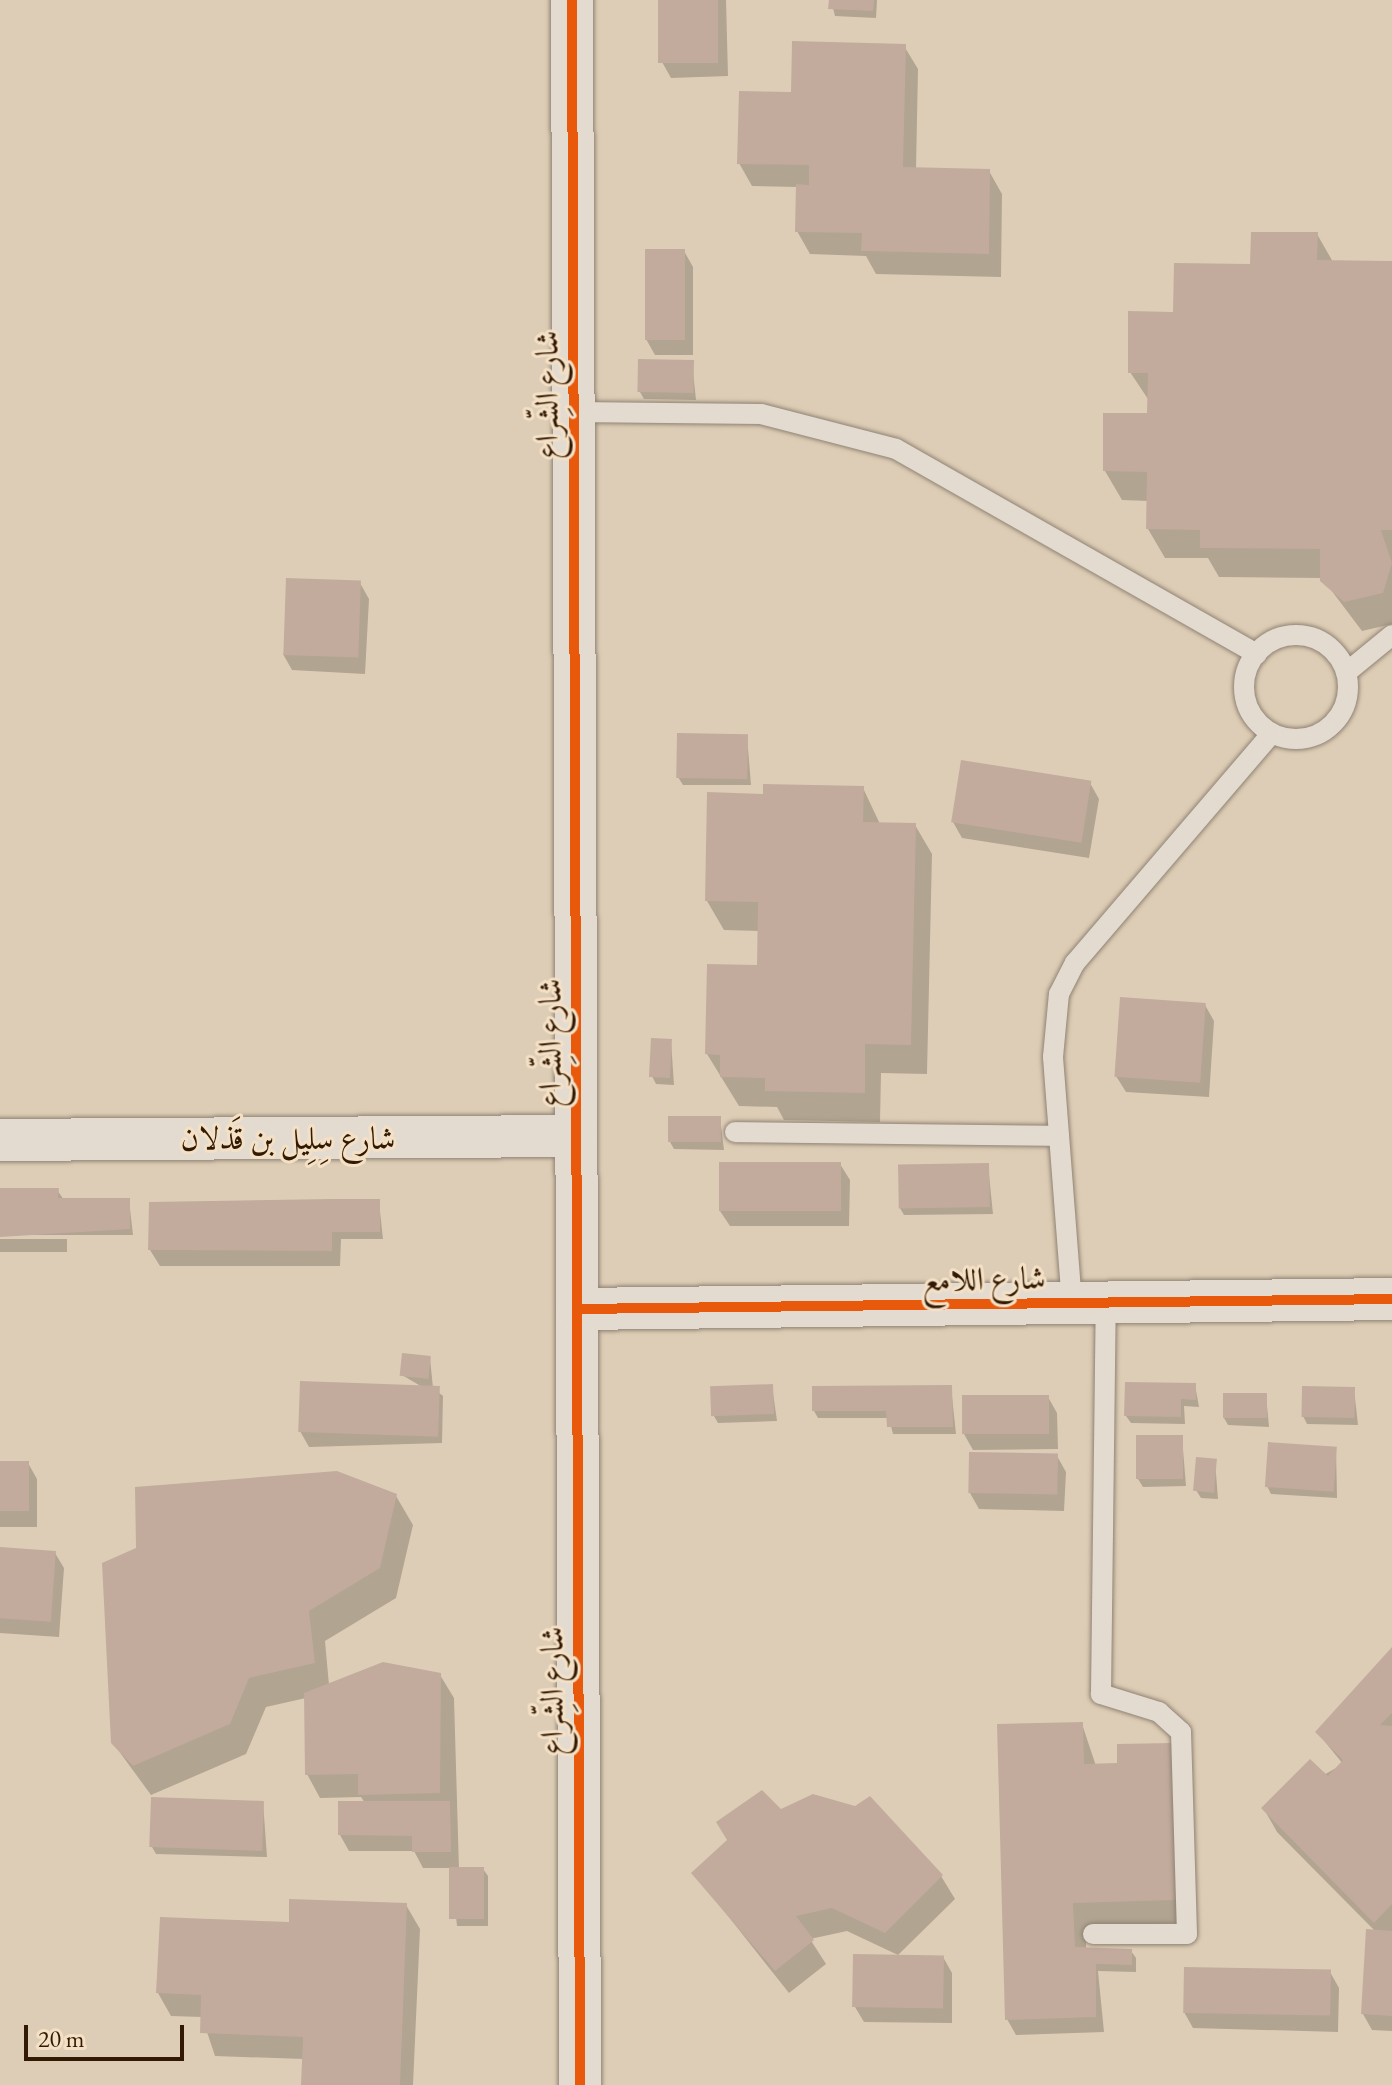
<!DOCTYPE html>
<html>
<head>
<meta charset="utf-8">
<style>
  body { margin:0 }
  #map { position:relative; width:1392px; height:2085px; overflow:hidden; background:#decdb6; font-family:"EB Garamond",Amiri,serif }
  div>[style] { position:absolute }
  .shadow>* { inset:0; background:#0003; transform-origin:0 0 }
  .building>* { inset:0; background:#c2ab9d; transform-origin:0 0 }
  .roads { filter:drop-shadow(0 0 2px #8f8373) drop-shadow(0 0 2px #8f8373) }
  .lane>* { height:20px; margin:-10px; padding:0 10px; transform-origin:10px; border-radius:10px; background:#e4dbd0 }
  .lane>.ring { margin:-10px; padding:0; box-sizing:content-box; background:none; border:20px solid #e4dbd0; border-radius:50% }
  .street>* { height:42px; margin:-21px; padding:0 21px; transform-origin:21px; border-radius:21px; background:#e4dbd0 }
  .cycleway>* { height:10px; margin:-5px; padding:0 5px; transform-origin:5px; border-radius:5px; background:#e8590c }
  span { translate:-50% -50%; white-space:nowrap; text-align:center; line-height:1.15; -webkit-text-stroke:6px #f4e0c5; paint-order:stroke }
  .street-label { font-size:32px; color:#311904 }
  .scale { position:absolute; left:24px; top:2025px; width:160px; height:36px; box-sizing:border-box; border:4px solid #311904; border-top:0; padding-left:10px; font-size:24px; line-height:28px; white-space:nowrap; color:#311904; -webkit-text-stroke:6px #f4e0c5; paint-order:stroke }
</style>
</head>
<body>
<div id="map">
  <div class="shadow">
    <div style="clip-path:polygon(660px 0,726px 0,728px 76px,671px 78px,662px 62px)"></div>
    <div style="clip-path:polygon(831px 0,877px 0,876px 18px,835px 16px)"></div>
    <div style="clip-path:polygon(904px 46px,918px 69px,916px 169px,989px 171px,1002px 194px,1001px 277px,876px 274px,866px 256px,810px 254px,797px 231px,798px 187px,752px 186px,739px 163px)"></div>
    <div style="clip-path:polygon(1317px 234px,1333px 262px,1392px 263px,1392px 624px,1362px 631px,1322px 578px,1219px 577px,1208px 558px,1165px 558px,1148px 529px,1149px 501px,1122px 500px,1105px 471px,1149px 415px,1150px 402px,1130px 372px,1175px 314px)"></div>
    <div style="clip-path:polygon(684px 251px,693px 267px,693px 355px,655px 355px,646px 339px)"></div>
    <div style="clip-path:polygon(692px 362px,696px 400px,644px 399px,640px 392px)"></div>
    <div style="clip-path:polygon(360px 583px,369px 599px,365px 674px,292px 670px,283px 654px)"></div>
    <div style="clip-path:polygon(747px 736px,751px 785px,683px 785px,678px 777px)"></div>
    <div style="clip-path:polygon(1090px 783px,1099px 799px,1089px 858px,962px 838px,953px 822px)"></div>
    <div style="clip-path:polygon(863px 788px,880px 824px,915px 825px,932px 854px,927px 1074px,881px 1073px,880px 1122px,784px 1120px,777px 1107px,739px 1106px,707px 1054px,759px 967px,760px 931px,724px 930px,707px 901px,765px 796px)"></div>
    <div style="clip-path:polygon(1205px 1005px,1214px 1021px,1209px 1097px,1126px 1092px,1116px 1076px)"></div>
    <div style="clip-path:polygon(671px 1041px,674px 1085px,656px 1084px,652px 1076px)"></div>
    <div style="clip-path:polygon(720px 1118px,724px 1150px,674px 1149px,670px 1142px)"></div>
    <div style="clip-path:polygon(840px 1164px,850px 1180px,849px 1226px,730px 1226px,720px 1211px)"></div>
    <div style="clip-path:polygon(988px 1165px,993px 1214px,904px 1215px,900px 1208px)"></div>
    <div style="clip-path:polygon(0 1190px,57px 1190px,64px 1200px,129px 1200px,133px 1235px,0 1235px)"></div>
    <div style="clip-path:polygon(379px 1202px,383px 1239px,341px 1239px,340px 1266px,160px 1266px,150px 1250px)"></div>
    <div style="left:0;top:1239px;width:67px;height:13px"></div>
    <div style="clip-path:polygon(430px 1358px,433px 1388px,443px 1396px,442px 1443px,309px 1447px,300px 1431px,424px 1388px,402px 1375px)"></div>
    <div style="clip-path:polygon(1195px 1385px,1199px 1407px,1184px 1406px,1185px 1424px,1131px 1423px,1126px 1416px)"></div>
    <div style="clip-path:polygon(772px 1386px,777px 1421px,718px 1423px,714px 1416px)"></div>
    <div style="clip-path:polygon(951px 1387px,956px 1434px,893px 1434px,889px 1418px,818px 1418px,814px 1411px)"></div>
    <div style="clip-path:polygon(1354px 1389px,1358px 1425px,1307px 1424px,1303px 1416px)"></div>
    <div style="clip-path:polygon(1266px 1395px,1269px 1427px,1228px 1425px,1224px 1418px)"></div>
    <div style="clip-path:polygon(1048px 1397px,1057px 1413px,1058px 1449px,973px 1450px,964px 1434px)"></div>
    <div style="clip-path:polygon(1182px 1437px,1186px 1486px,1143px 1487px,1138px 1479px)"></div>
    <div style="clip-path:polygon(1336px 1448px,1337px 1498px,1271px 1494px,1267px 1486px)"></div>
    <div style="clip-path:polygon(1057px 1456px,1066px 1472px,1064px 1511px,979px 1509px,970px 1493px)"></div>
    <div style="clip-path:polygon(1215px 1461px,1218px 1499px,1201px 1498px,1196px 1490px)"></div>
    <div style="clip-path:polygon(0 1463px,28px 1463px,37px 1479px,37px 1527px,0 1527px)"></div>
    <div style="clip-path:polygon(396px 1496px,413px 1525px,396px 1598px,325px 1641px,329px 1685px,440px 1675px,454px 1698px,459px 1869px,483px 1869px,488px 1876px,488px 1926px,457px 1926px,451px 1868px,423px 1868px,414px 1851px,349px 1851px,340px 1835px,365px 1803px,361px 1797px,320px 1798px,307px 1774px,306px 1698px,266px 1707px,246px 1754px,151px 1795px,113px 1743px)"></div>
    <div style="clip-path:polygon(0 1549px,55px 1553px,64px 1568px,59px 1637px,0 1633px)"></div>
    <div style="clip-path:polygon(1392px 1650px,1392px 2031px,1372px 2030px,1363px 2014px,1376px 1932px,1277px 1832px,1264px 1809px,1343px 1764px,1317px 1732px)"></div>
    <div style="clip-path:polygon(1082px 1724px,1096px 1766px,1119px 1765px,1188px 1923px,1086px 1926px,1086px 1949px,1131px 1951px,1136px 1958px,1136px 1972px,1098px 1971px,1104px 2032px,1016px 2035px,1007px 2019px)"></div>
    <div style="clip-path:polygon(263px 1802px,267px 1857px,156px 1854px,152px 1847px)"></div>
    <div style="clip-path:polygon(780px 1812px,941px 1876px,955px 1899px,898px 1955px,847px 1931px,810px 1939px,826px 1964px,789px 1993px,694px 1873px)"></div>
    <div style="clip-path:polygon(406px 1905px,420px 1929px,413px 2085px,303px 2085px,304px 2059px,215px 2056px,202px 2017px,171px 2016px,158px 1993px,291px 1924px)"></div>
    <div style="clip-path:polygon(943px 1957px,952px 1973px,952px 2023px,864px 2022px,855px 2007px)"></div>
    <div style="clip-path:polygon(1330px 1972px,1339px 1988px,1338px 2032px,1193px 2028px,1184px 2012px)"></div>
  </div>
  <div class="building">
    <div style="left:658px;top:0;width:60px;height:63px"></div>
    <div style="clip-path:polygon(829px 0,874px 0,873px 11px,828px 9px)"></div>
    <div style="clip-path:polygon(792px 41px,906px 44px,903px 167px,990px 169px,989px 254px,861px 251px,862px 233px,795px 232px,796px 184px,809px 185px,809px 165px,737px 164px,739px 91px,791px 92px)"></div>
    <div style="clip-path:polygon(1251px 232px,1318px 232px,1317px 260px,1392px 261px,1392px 530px,1381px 530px,1392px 563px,1383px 593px,1344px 602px,1320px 581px,1320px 549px,1200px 548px,1200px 530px,1146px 529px,1147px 472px,1103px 471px,1103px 413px,1147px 413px,1148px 373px,1128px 373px,1128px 311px,1173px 312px,1174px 263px,1250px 264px)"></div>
    <div style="left:645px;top:249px;width:40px;height:91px"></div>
    <div style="left:638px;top:359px;width:56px;height:33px;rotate:1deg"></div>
    <div style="left:286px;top:578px;width:75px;height:77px;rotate:2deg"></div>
    <div style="left:677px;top:733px;width:71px;height:45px;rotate:1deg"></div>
    <div style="left:961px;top:760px;width:132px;height:63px;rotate:9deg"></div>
    <div style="clip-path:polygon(763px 784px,864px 786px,863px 822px,916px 823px,911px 1045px,865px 1044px,865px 1093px,765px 1091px,765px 1078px,720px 1077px,720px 1055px,705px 1054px,707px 964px,757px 965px,758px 902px,705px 901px,707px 792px,763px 794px)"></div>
    <div style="left:1120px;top:997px;width:86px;height:80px;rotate:4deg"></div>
    <div style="left:651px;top:1038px;width:21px;height:39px;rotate:3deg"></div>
    <div style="left:668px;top:1116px;width:53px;height:26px"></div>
    <div style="left:719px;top:1162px;width:122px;height:49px"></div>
    <div style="left:989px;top:1163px;width:44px;height:91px;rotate:89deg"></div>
    <div style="clip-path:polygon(0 1188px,59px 1188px,58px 1198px,130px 1198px,130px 1229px,0 1237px)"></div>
    <div style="clip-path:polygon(332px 1199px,380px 1199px,380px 1232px,332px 1232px,332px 1251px,148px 1250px,149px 1202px)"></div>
    <div style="left:402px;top:1353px;width:29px;height:23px;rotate:6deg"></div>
    <div style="left:300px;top:1381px;width:140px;height:51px;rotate:2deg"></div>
    <div style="clip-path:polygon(1125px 1382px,1196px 1383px,1196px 1400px,1181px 1399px,1181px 1417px,1124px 1416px)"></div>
    <div style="left:773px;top:1384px;width:30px;height:63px;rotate:88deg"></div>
    <div style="clip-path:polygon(952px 1385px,953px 1427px,887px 1427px,886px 1411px,812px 1411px,812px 1386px)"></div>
    <div style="left:1302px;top:1386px;width:53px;height:31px;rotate:1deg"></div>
    <div style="left:1223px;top:1393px;width:44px;height:25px"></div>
    <div style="left:962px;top:1395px;width:87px;height:39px"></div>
    <div style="left:1183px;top:1435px;width:44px;height:47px;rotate:90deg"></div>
    <div style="left:1268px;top:1442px;width:69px;height:45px;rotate:4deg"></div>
    <div style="left:969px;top:1452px;width:89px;height:41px;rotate:1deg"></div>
    <div style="left:1196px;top:1457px;width:21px;height:34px;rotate:5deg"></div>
    <div style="left:0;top:1461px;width:29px;height:50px"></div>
    <div style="clip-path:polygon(337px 1471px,397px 1494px,380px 1568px,309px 1611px,315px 1663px,249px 1678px,230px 1724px,133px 1766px,111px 1743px,102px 1563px,136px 1548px,135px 1487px)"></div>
    <div style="left:0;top:1547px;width:56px;height:71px;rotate:4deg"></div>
    <div style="clip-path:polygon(1392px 1647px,1392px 1713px,1380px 1725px,1392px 1726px,1392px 1904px,1374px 1923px,1261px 1808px,1310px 1759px,1328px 1776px,1343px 1760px,1315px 1732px)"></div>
    <div style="clip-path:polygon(383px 1662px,441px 1673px,440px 1793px,358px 1795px,358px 1774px,305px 1775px,304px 1693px)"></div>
    <div style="clip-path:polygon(1083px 1722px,1084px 1764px,1117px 1763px,1117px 1744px,1172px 1743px,1176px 1900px,1073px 1903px,1075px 1947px,1132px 1949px,1132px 1965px,1096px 1964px,1096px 2017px,1005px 2020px,997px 1724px)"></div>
    <div style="clip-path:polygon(762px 1790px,781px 1809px,813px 1794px,855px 1806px,870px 1796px,943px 1875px,885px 1933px,832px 1908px,796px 1916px,814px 1940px,775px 1971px,691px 1873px,727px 1840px,716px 1822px)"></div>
    <div style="left:151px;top:1797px;width:113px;height:50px;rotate:2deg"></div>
    <div style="clip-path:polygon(338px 1801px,450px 1801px,451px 1852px,412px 1852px,412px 1836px,338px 1835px)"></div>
    <div style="left:449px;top:1867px;width:35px;height:52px"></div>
    <div style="clip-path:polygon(289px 1899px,407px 1903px,400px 2085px,301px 2085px,303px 2037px,200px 2033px,201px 1995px,156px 1993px,160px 1917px,289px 1922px)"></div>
    <div style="clip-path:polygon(1366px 1929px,1392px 1931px,1392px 2016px,1361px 2014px)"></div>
    <div style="left:853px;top:1954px;width:91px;height:53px;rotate:1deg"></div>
    <div style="left:1184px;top:1967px;width:147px;height:46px;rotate:1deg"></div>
  </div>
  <div class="roads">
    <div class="lane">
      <div style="left:573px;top:412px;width:188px;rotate:0.6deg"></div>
      <div style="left:761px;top:414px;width:139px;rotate:14.5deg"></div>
      <div style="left:896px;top:449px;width:415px;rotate:29.6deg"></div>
      <div class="ring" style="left:1244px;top:635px;width:84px;height:84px"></div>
      <div style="left:1347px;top:672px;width:58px;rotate:-39.4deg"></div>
      <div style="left:735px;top:1132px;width:324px;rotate:0.7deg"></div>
      <div style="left:1072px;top:1304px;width:248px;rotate:-94.4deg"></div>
      <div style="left:1053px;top:1057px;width:63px;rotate:-84.6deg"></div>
      <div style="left:1059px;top:994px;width:35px;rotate:-63deg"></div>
      <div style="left:1075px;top:963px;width:301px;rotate:-49.4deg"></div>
      <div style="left:1093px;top:1934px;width:94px"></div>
      <div style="left:1187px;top:1934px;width:202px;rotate:-91.7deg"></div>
      <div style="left:1181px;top:1732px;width:30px;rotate:-138deg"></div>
      <div style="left:1159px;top:1712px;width:61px;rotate:-162.8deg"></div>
      <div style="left:1101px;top:1694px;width:391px;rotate:-89.3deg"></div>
    </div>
    <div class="street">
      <div style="left:572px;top:0;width:2085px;rotate:89.78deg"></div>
      <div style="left:0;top:1140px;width:576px;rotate:-0.4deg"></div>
      <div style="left:577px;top:1309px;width:815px;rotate:-0.7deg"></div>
    </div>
  </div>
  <div class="cycleway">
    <div style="left:572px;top:0;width:2085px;rotate:89.78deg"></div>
    <div style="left:577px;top:1309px;width:815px;rotate:-0.7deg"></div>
  </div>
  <div class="street-label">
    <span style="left:547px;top:395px;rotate:-90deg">شارع الشِّراع</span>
    <span style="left:550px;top:1043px;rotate:-90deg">شارع الشِّراع</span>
    <span style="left:288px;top:1138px">شارع سِلِيل بن قَذلان</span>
    <span style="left:984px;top:1279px;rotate:-1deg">شارع اللامع</span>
    <span style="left:552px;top:1691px;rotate:-90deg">شارع الشِّراع</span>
  </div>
  <div class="scale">20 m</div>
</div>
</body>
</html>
